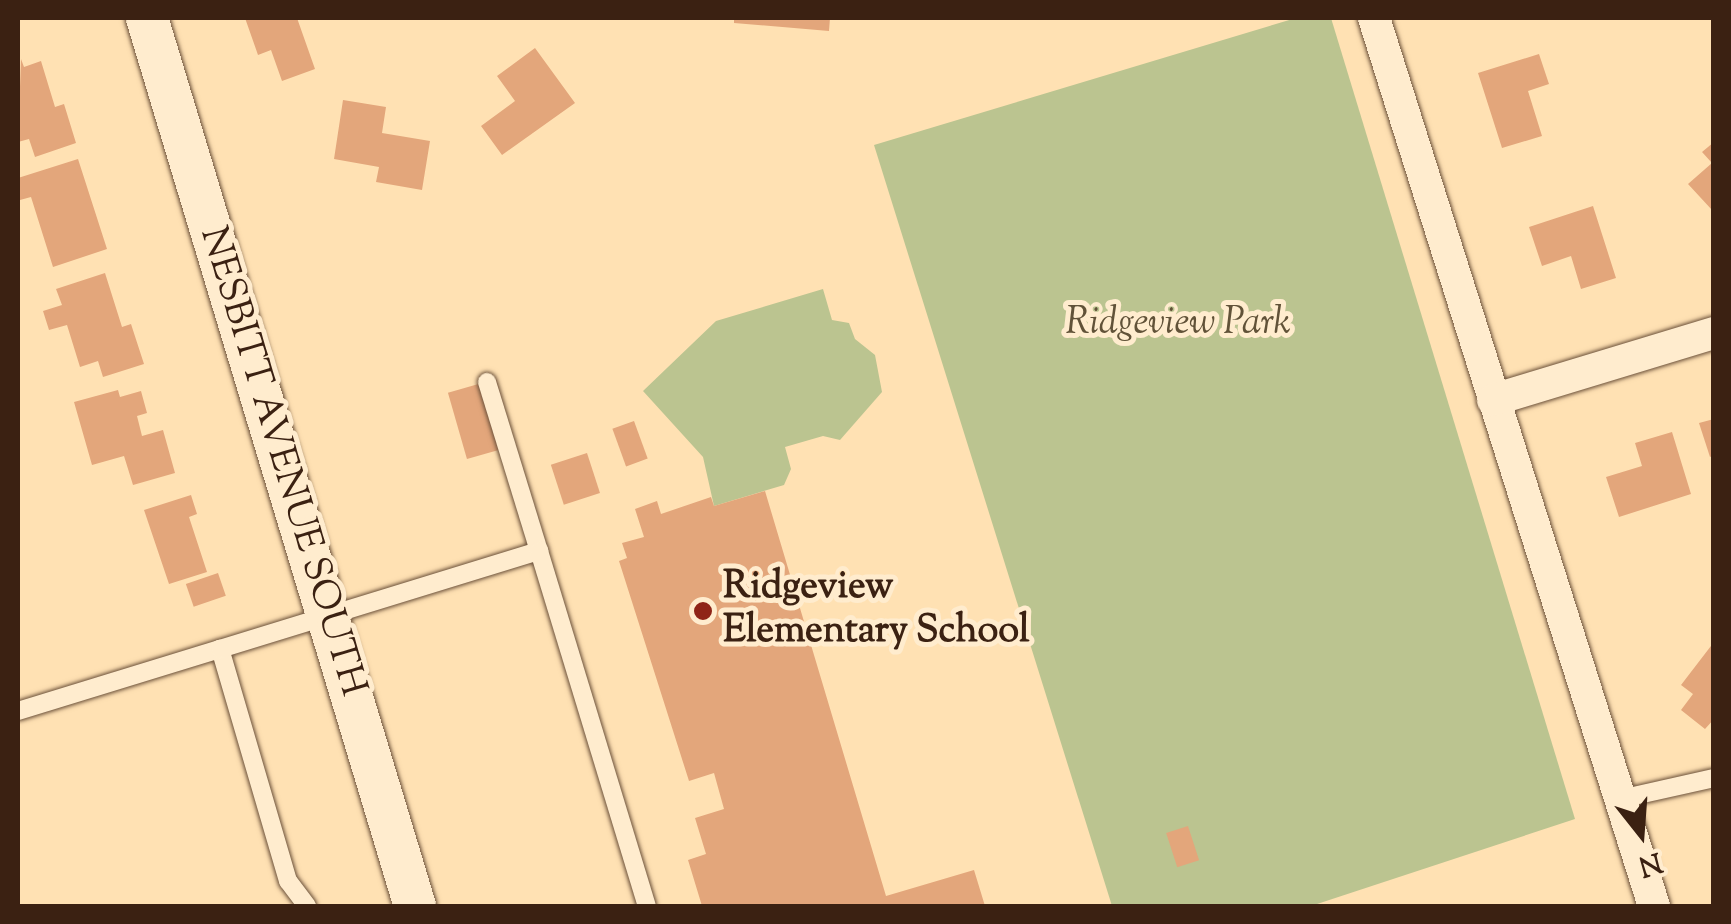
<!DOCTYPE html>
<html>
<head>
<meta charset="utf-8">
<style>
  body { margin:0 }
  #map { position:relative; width:1731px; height:924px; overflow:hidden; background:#ffe1b3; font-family:"Sorts Mill Goudy",serif }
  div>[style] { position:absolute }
  .green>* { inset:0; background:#bbc490 }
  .building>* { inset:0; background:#e3a67b; transform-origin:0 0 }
  .roads { filter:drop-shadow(0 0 2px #6c513a) drop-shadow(0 0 2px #6c513a) }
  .service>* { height:18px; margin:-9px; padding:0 9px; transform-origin:9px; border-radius:9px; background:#ffecce }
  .minor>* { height:32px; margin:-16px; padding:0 16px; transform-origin:16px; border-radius:16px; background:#ffecce }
  .tertiary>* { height:42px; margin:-21px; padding:0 21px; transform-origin:21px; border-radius:21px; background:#ffecce }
  .dots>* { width:28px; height:28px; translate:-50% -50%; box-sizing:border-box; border:5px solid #ffecce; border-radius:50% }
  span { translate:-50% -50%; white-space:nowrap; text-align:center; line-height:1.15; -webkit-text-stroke:10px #ffecce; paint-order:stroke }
  .park-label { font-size:38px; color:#615238; font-style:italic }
  .street-label { font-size:38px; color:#3b2112 }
  .poi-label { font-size:38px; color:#3b2112; font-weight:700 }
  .left { translate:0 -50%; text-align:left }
  .frame { position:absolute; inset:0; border:20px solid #3b2112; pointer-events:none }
  .north { position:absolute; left:1591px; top:784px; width:100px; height:100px; -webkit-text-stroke:8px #ffecce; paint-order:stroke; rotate:163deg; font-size:28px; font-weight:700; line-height:40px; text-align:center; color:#3b2112 }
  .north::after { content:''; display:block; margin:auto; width:35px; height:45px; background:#3b2112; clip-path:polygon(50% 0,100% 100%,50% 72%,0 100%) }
</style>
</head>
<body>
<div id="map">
  <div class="green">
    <div style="clip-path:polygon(1296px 18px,1331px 18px,1575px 819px,1311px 906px,1112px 906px,874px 145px)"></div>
    <div style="clip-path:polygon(823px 289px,832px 320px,849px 323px,855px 339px,875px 355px,882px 392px,840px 440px,823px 436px,785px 447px,791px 469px,784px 485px,714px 506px,703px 457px,643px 391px,716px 321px)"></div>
  </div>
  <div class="building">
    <div style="clip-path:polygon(245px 18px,297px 18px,315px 69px,282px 81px,271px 50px,258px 55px)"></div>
    <div style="clip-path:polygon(734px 18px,830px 18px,829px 31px,734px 23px)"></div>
    <div style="clip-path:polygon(535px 48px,575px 103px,502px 155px,481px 126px,515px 101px,497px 76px)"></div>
    <div style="clip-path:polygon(1539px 54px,1549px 84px,1528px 91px,1542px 136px,1502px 148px,1478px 73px)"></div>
    <div style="clip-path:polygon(21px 59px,24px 67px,41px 61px,55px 107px,64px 104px,76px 143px,35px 157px,29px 139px,18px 142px)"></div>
    <div style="clip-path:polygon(343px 100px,386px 107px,382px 133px,430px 141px,422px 190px,376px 182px,379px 167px,334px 159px)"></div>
    <div style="clip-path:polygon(1714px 142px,1714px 209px,1712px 210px,1688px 184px,1712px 163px,1702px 152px)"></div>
    <div style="clip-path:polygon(78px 159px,107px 249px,53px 267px,31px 197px,20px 200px,18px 178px)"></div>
    <div style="clip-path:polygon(1593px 206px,1616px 278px,1581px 289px,1571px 256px,1542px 266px,1529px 227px)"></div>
    <div style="clip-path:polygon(105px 273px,122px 327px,131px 324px,144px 364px,103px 377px,98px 361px,80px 367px,67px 325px,49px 330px,43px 311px,62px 305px,56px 289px)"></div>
    <div style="left:496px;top:379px;width:69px;height:50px;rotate:74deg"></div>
    <div style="clip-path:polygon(118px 390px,120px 397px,141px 391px,147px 413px,137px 416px,142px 436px,163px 430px,175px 473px,133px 485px,124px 456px,92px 465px,74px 402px)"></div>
    <div style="clip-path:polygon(1714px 419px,1714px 455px,1710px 457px,1699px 423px)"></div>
    <div style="left:634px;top:421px;width:40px;height:23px;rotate:70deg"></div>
    <div style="clip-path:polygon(1672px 432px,1691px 494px,1619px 517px,1606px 477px,1642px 466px,1635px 443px)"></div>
    <div style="left:587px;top:453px;width:42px;height:38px;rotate:72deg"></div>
    <div style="clip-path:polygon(765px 491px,886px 896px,974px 870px,985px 906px,702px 906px,688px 860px,706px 854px,695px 818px,724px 809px,714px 773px,689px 781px,619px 561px,627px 558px,622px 543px,644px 537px,635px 509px,657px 501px,661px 514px,711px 497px,714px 506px)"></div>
    <div style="clip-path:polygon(191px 495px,197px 514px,189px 517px,207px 572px,169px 584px,144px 510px)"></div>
    <div style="left:218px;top:573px;width:24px;height:34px;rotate:71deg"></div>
    <div style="clip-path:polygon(1714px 642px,1714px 719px,1705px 729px,1681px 710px,1693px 694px,1681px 685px)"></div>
    <div style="left:1188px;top:826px;width:36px;height:23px;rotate:72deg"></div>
  </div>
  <div class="roads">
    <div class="service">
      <div style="left:487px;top:382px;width:177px;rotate:72.9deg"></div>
      <div style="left:18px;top:711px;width:211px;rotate:-17.1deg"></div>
      <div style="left:1620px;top:799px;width:96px;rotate:-12.6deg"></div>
      <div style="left:307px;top:906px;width:31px;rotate:-127deg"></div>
      <div style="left:288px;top:881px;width:242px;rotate:-106.3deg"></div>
      <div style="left:220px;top:649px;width:334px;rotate:-17.1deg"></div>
      <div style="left:539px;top:551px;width:371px;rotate:73.1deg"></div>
    </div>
    <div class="minor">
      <div style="left:1374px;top:18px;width:931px;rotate:72.5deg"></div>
      <div style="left:1493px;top:400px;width:231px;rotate:-16.9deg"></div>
    </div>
    <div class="tertiary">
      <div style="left:147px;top:18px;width:928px;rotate:73.21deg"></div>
    </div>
  </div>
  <div class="dots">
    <div style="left:703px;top:611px;background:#8f2418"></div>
  </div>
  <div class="park-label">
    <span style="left:1178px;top:325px">Ridgeview Park</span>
  </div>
  <div class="street-label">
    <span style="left:281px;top:462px;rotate:73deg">NESBITT AVENUE SOUTH</span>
  </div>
  <div class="poi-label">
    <span class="left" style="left:723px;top:611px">Ridgeview<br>Elementary School</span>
  </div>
  <div class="frame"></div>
  <div class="north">N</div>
</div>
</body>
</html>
